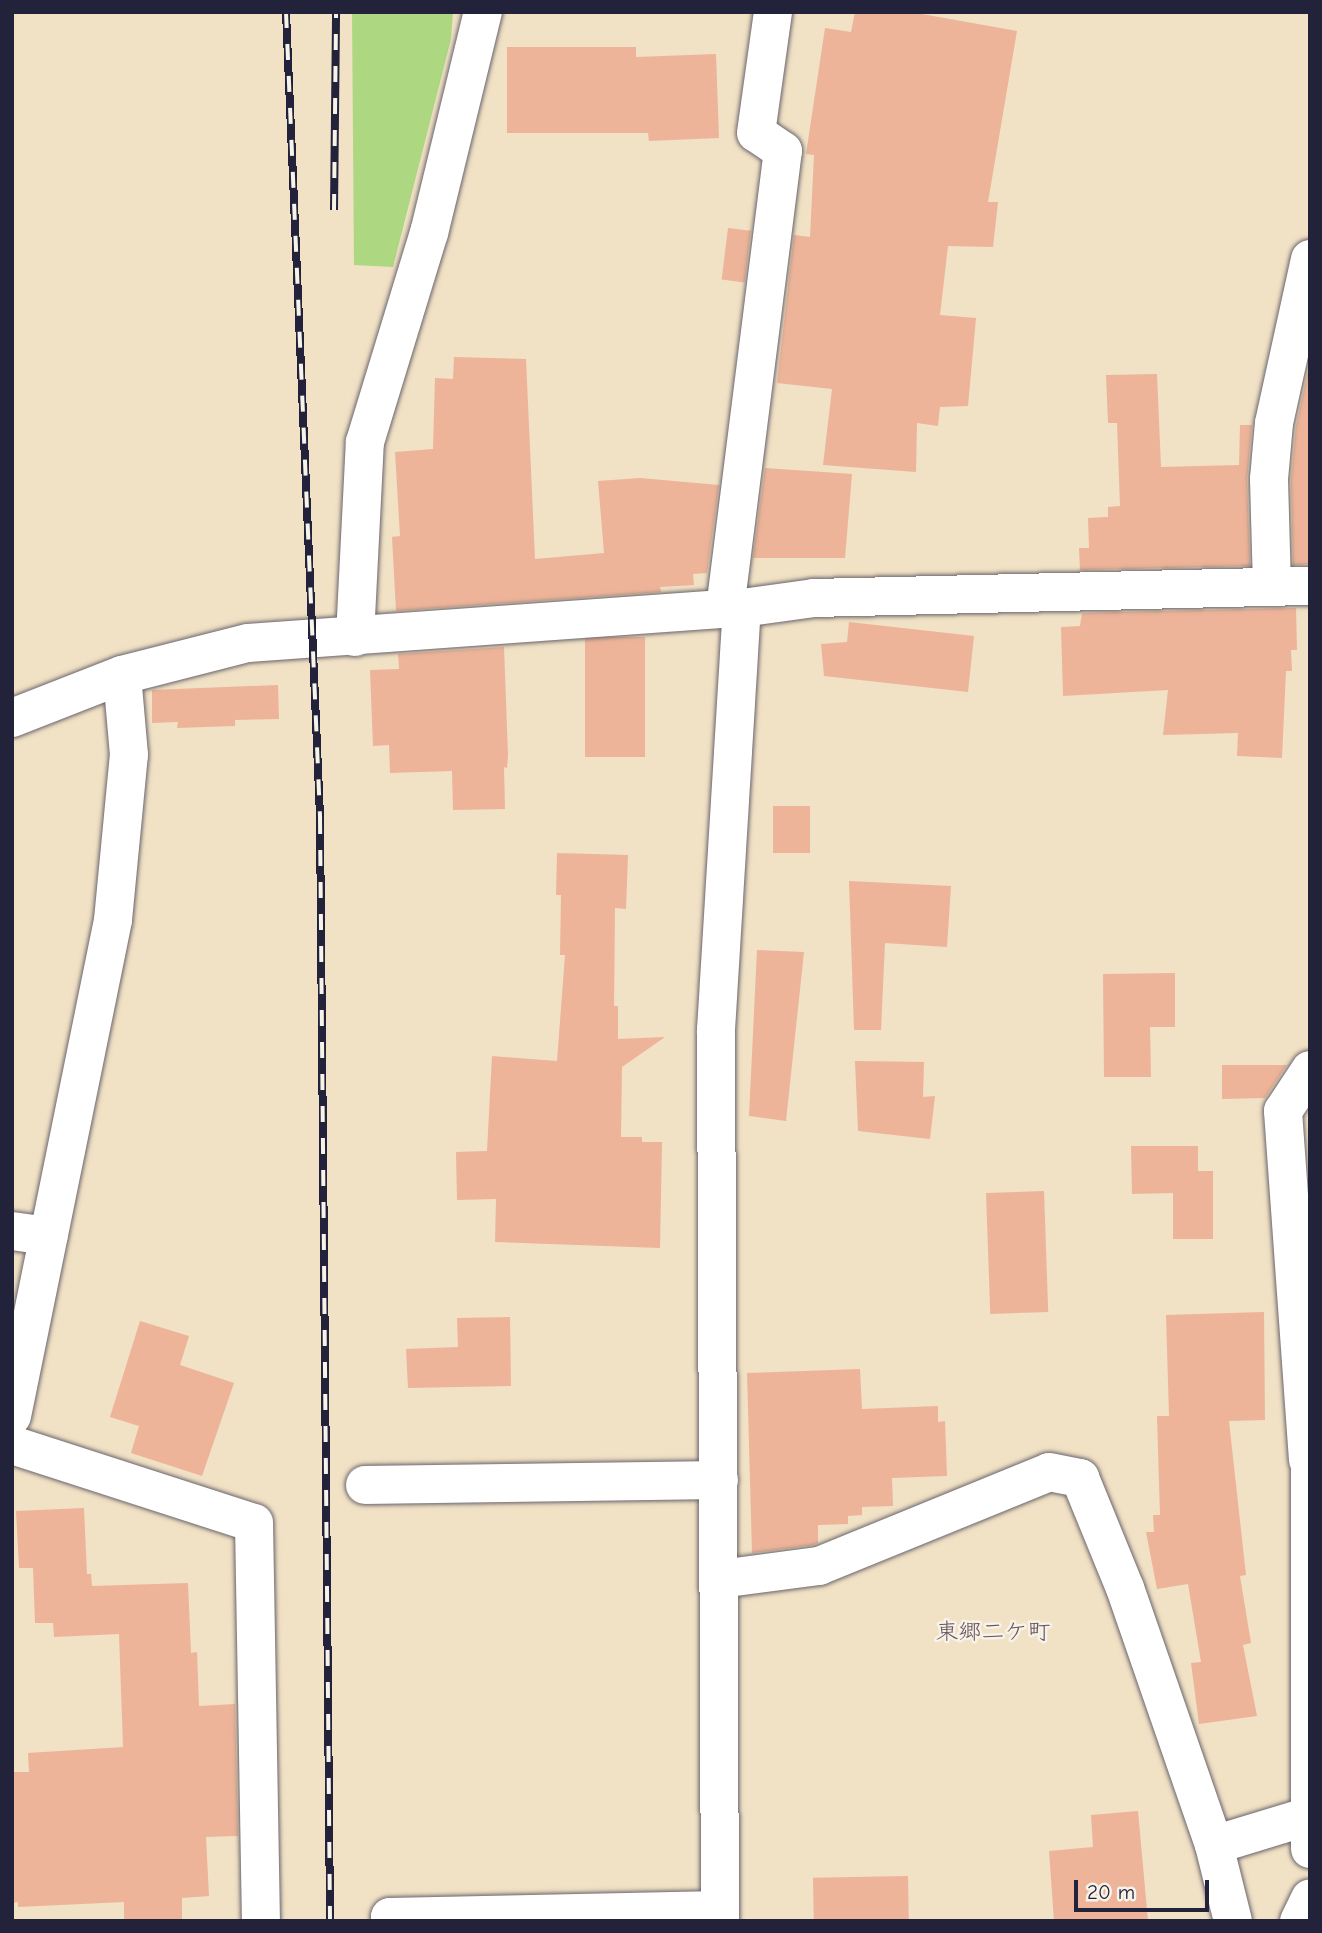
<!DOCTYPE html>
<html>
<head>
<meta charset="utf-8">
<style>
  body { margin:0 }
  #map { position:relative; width:1322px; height:1933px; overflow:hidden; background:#f1e1c5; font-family:"Comic Neue","Klee One",sans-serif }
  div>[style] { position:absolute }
  .green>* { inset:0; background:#aed782 }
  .building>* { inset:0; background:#edb499; transform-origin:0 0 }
  .roads { filter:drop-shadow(0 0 2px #6a656b) drop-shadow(0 0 2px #6a656b) }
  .minor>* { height:38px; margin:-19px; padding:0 19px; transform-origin:19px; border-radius:19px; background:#fff }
  .rail>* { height:8px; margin-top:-4px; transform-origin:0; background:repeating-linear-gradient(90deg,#f7f3e8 0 16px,#22223b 0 32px); box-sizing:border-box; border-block:2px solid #22223b }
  span { translate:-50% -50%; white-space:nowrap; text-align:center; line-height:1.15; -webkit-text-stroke:5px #f7f3e8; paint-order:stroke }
  .quarter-label { font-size:23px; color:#69555c }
  .frame { position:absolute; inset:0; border:14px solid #22223b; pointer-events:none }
  .scale { position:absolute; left:1074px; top:1880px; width:135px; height:32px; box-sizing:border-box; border:4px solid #22223b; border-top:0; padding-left:9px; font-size:21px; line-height:24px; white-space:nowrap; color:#22223b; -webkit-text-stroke:5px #f7f3e8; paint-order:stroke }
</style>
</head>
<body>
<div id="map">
  <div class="green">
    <div style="clip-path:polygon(352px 12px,453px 12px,451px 39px,393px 267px,354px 265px)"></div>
  </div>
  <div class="building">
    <div style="clip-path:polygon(855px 12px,911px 12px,1017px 31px,988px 202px,998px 202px,993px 247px,948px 246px,940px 315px,976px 318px,968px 406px,940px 407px,938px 426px,917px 423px,916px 472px,823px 465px,832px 389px,777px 383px,794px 235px,810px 237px,814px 155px,806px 154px,825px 28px,851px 32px)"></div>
    <div style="clip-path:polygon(507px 47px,636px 47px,636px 57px,716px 54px,719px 138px,649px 141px,648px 133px,507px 133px)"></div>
    <div style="left:728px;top:228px;width:23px;height:52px;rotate:7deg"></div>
    <div style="clip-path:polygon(454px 357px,526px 359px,535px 559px,604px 553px,598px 481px,640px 478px,719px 485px,707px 573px,693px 574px,694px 585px,660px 587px,661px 592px,396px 611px,392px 537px,400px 536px,395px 452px,433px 449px,435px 378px,453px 379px)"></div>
    <div style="clip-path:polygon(1310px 362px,1310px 564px,1293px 565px,1291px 480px,1296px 426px)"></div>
    <div style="clip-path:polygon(1157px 374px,1161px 467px,1239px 465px,1240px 425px,1252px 425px,1247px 479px,1250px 566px,1080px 570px,1079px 548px,1089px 548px,1088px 518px,1108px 517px,1108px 507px,1120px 506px,1117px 423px,1108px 423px,1106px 375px)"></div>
    <div style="clip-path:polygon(765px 468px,852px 474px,845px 558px,753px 558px)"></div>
    <div style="clip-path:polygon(1296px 608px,1297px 650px,1291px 650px,1292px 671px,1286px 671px,1282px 758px,1237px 756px,1238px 733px,1163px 735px,1168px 690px,1063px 696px,1061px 627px,1080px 626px,1082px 613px)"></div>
    <div style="clip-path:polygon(849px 622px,974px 636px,968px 692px,824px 676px,821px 644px,847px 642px)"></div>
    <div style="left:645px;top:637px;width:120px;height:60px;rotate:90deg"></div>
    <div style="clip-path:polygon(504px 647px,508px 755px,507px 768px,504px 767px,505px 809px,453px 810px,452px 771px,390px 773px,389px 745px,373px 746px,370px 670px,399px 669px,398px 654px)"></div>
    <div style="clip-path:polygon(278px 685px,279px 719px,235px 720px,235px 726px,177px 728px,178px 722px,152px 723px,152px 690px)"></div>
    <div style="left:810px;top:806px;width:47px;height:37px;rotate:90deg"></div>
    <div style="clip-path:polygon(557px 853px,628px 855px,626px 909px,615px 908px,614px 1006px,618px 1006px,618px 1039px,665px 1037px,622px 1067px,621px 1137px,642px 1137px,642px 1142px,662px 1142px,660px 1248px,495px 1242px,496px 1199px,457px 1200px,456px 1152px,487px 1151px,492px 1056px,557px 1061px,565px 955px,560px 955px,561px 895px,556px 895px)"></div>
    <div style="clip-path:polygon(849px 881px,951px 886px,947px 947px,885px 943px,881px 1030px,854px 1030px)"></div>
    <div style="clip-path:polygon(757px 950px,804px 952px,786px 1121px,749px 1116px)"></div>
    <div style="clip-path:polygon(1175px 973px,1175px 1027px,1150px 1027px,1151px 1077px,1104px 1077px,1103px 974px)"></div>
    <div style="clip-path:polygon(855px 1061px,924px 1062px,923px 1097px,935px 1096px,930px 1139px,858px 1131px)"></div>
    <div style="clip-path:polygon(1222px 1065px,1287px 1065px,1265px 1098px,1222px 1099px)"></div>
    <div style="clip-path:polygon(1131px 1146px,1198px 1146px,1198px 1171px,1213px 1171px,1213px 1239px,1173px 1239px,1173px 1193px,1132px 1194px)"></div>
    <div style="left:1044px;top:1191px;width:121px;height:58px;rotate:88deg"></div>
    <div style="clip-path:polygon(1264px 1312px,1265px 1420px,1229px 1421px,1246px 1575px,1240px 1576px,1251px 1643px,1243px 1645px,1257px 1716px,1199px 1724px,1191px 1663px,1201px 1662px,1188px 1584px,1157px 1589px,1146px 1532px,1154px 1532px,1153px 1515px,1160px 1515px,1157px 1416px,1169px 1416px,1166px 1315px)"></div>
    <div style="clip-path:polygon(510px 1317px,511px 1386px,408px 1388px,406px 1349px,458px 1347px,457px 1318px)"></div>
    <div style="clip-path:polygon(140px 1321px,189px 1336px,180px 1365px,234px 1383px,202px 1476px,131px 1453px,139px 1426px,110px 1417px)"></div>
    <div style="clip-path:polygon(860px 1369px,862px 1409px,938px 1406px,938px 1422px,945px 1421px,947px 1476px,892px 1478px,893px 1506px,862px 1507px,862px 1515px,848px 1516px,848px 1524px,818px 1525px,818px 1543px,813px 1545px,752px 1553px,747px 1373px)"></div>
    <div style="clip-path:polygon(84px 1508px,87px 1574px,91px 1574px,92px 1586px,188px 1583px,191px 1653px,197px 1652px,199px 1706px,235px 1704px,238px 1836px,206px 1837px,209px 1896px,182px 1898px,182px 1921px,124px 1921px,124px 1902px,18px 1907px,18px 1902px,12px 1903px,12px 1772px,29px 1772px,28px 1753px,123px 1747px,119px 1634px,54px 1637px,53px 1623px,35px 1623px,33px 1568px,19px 1568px,16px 1511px)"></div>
    <div style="clip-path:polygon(1138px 1811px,1148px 1921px,1054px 1921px,1049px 1851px,1093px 1847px,1091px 1815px)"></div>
    <div style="left:908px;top:1876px;width:45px;height:95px;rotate:89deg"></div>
  </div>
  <div class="roads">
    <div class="minor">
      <div style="left:1272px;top:587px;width:108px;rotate:-91.6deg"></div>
      <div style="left:1269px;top:479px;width:56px;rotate:-84.9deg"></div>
      <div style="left:1274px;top:423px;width:168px;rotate:-77.6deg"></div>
      <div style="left:725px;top:609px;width:462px;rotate:-82.8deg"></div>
      <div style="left:783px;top:151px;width:32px;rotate:-146deg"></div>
      <div style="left:756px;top:133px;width:122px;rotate:-82deg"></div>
      <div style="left:355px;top:637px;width:195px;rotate:-87.1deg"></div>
      <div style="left:365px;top:442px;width:219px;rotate:-73deg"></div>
      <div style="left:429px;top:233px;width:228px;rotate:-76.3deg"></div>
      <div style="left:12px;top:718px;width:118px;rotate:-21.4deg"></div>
      <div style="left:122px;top:675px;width:130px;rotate:-14.3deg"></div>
      <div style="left:248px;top:643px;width:495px;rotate:-4.1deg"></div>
      <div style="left:742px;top:608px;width:73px;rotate:-7.9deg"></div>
      <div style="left:814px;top:598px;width:496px;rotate:-1.4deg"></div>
      <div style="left:12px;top:1231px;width:37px;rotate:8deg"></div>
      <div style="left:12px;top:1416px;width:506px;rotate:-78.49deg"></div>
      <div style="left:113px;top:920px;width:166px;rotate:-84.5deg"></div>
      <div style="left:129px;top:755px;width:80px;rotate:-95deg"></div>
      <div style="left:12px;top:1445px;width:254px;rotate:17.9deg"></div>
      <div style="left:254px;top:1523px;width:398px;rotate:89deg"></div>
      <div style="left:1308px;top:1460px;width:350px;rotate:-94.1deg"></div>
      <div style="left:1283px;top:1111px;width:49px;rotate:-56.6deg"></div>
      <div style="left:1310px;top:1460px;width:389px;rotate:90deg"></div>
      <div style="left:365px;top:1485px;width:354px;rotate:-0.8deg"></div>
      <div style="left:720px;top:1579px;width:100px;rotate:-7.5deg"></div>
      <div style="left:819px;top:1566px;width:248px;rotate:-22.2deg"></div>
      <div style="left:1049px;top:1472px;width:32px;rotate:11deg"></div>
      <div style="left:1080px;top:1478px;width:119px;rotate:67.8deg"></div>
      <div style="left:1125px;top:1588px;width:272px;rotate:70.9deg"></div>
      <div style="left:1214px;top:1845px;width:78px;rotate:76deg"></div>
      <div style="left:1214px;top:1845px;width:99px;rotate:-17deg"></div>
      <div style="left:390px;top:1921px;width:4px;rotate:-90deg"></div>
      <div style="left:390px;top:1917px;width:330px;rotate:-1.2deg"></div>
      <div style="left:720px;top:1921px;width:891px;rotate:-90.26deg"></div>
      <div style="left:716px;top:1030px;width:423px;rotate:-86.5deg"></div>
      <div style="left:1299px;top:1921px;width:25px;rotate:-64deg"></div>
    </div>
  </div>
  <div class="rail">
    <div style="left:286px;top:12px;width:807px;rotate:87.58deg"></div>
    <div style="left:320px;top:818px;width:1103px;rotate:89.48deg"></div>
    <div style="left:334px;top:210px;width:198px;rotate:-89.4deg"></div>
  </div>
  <div class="quarter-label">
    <span style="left:993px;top:1632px">東郷二ケ町</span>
  </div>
  <div class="frame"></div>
  <div class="scale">20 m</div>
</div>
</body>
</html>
